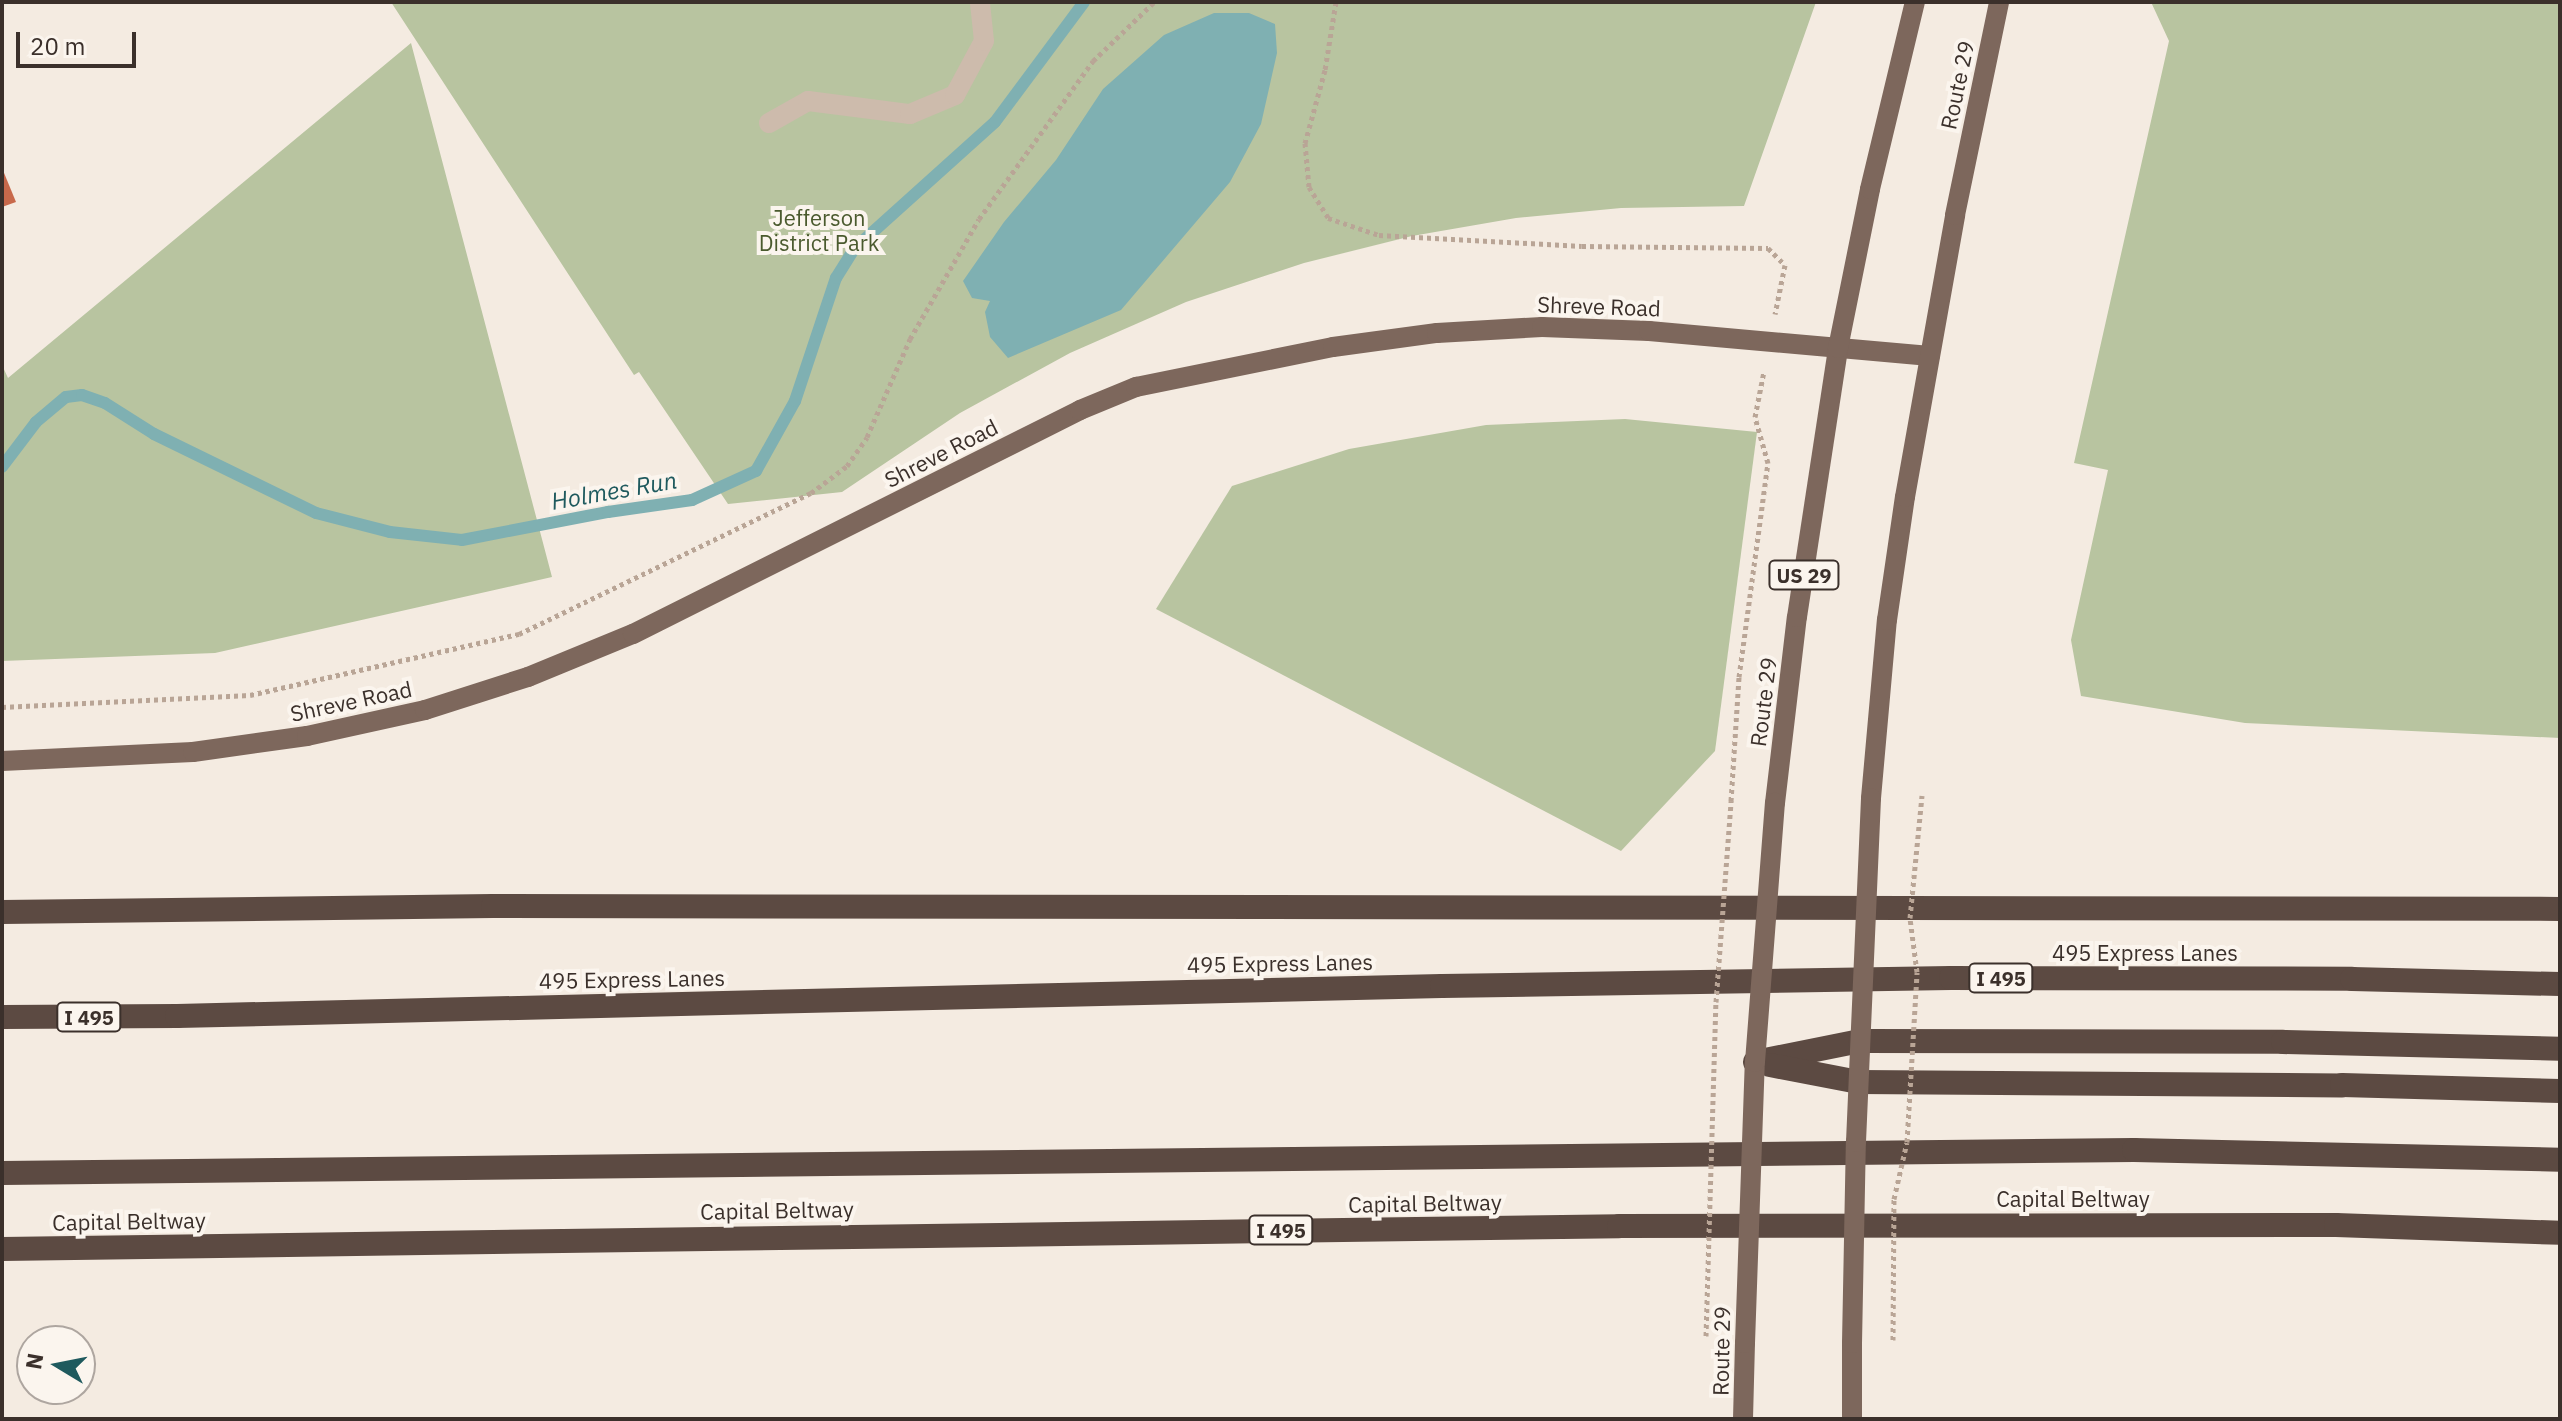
<!DOCTYPE html>
<html>
<head>
<meta charset="utf-8">
<style>
  body { margin:0 }
  #map { position:relative; width:2562px; height:1421px; overflow:hidden; background:#f4ebe1; font-family:"IBM Plex Sans",sans-serif }
  div>[style] { position:absolute }
  .green>* { inset:0; background:#b8c4a0 }
  .water>* { inset:0; background:#7fb0b2 }
  .stream>* { height:12px; margin:-6px; padding:0 6px; transform-origin:6px; border-radius:6px; background:#7fb0b2 }
  .building>* { inset:0; background:#c8694b }
  .path>* { height:5px; margin-top:-2.5px; transform-origin:0; background:repeating-linear-gradient(90deg,#b9a596 0 4px,transparent 0 8px) }
  .minor>* { height:20px; margin:-10px; padding:0 10px; transform-origin:10px; border-radius:10px; background:#cdbbac }
  .major>* { height:20px; margin:-10px; padding:0 10px; transform-origin:10px; border-radius:10px; background:#7d675c }
  .highway>* { height:24px; margin:-12px; padding:0 12px; transform-origin:12px; border-radius:12px; background:#5c4a42 }
  .path-bridge>* { height:5px; margin-top:-2.5px; transform-origin:0; background:repeating-linear-gradient(90deg,#b9a596 0 4px,transparent 0 8px) }
  .major-bridge>* { height:20px; margin:-10px; padding:0 10px; transform-origin:10px; border-radius:10px; background:#7d675c }
  span { translate:-50% -50%; white-space:nowrap; text-align:center; line-height:1.15; -webkit-text-stroke:8px #fbf5ee; paint-order:stroke }
  .shield-label span { padding:2px 6px; background:#fbf5ee; border:2px solid; border-radius:6px; -webkit-text-stroke-width:0 }
  .shield-label { font-size:20px; color:#3b302b; font-weight:700 }
  .street-label { font-size:22px; color:#3b302b }
  .park-label { font-size:22px; color:#4a5a2e }
  .water-label { font-size:24px; color:#1f5a5e; font-style:italic }
  .frame { position:absolute; inset:0; border:4px solid #3b302b; pointer-events:none }
  .north { position:absolute; left:16px; top:1325px; width:80px; height:80px; box-sizing:border-box; background:#fbf5ee; border:2px solid #aea6a0; border-radius:50%; rotate:280deg; font-size:22px; font-weight:700; line-height:32px; text-align:center; color:#3b302b }
  .north::after { content:''; display:block; margin:auto; width:28px; height:36px; background:#1f5a5e; clip-path:polygon(50% 0,100% 100%,50% 72%,0 100%) }
  .scale { position:absolute; left:16px; top:32px; width:120px; height:36px; box-sizing:border-box; border:4px solid #3b302b; border-top:0; padding-left:10px; font-size:24px; line-height:28px; white-space:nowrap; color:#3b302b; -webkit-text-stroke:6px #fbf5ee; paint-order:stroke }
</style>
</head>
<body>
<div id="map">
  <div class="green">
    <div style="clip-path:polygon(391px 2px,1816px 2px,1744px 206px,1621px 208px,1516px 218px,1412px 236px,1304px 263px,1186px 302px,1070px 353px,960px 413px,842px 492px,728px 504px,639px 372px,634px 375px)"></div>
    <div style="clip-path:polygon(2151px 2px,2560px 2px,2560px 738px,2245px 723px,2081px 696px,2071px 640px,2108px 470px,2074px 463px,2169px 41px)"></div>
    <div style="clip-path:polygon(411px 43px,552px 577px,215px 653px,2px 661px,2px 365px,8px 378px)"></div>
    <div style="clip-path:polygon(1625px 419px,1757px 432px,1715px 751px,1621px 851px,1156px 609px,1232px 486px,1349px 449px,1486px 425px)"></div>
  </div>
  <div class="water">
    <div style="clip-path:polygon(1214px 13px,1249px 13px,1275px 24px,1277px 53px,1261px 124px,1230px 182px,1121px 310px,1008px 358px,990px 337px,985px 312px,990px 301px,972px 298px,963px 281px,1004px 222px,1056px 160px,1103px 89px,1164px 35px)"></div>
  </div>
  <div class="stream">
    <div style="left:2px;top:467px;width:56px;rotate:-52.9deg"></div>
    <div style="left:36px;top:422px;width:39px;rotate:-40deg"></div>
    <div style="left:66px;top:397px;width:16px;rotate:-7deg"></div>
    <div style="left:82px;top:395px;width:24px;rotate:19deg"></div>
    <div style="left:105px;top:403px;width:58px;rotate:32.3deg"></div>
    <div style="left:154px;top:434px;width:180px;rotate:26deg"></div>
    <div style="left:316px;top:513px;width:76px;rotate:14.4deg"></div>
    <div style="left:390px;top:532px;width:72px;rotate:6.3deg"></div>
    <div style="left:462px;top:540px;width:149px;rotate:-10.9deg"></div>
    <div style="left:608px;top:512px;width:85px;rotate:-8.1deg"></div>
    <div style="left:692px;top:500px;width:70px;rotate:-24.4deg"></div>
    <div style="left:756px;top:471px;width:80px;rotate:-60.9deg"></div>
    <div style="left:795px;top:401px;width:130px;rotate:-71.6deg"></div>
    <div style="left:836px;top:278px;width:36px;rotate:-58deg"></div>
    <div style="left:855px;top:248px;width:188px;rotate:-42deg"></div>
    <div style="left:995px;top:122px;width:149px;rotate:-53.4deg"></div>
  </div>
  <div class="building">
    <div style="clip-path:polygon(2px 168px,16px 202px,2px 207px)"></div>
  </div>
  <div class="path">
    <div style="left:1336px;top:2px;width:69px;rotate:99.2deg"></div>
    <div style="left:1325px;top:70px;width:76px;rotate:105.3deg"></div>
    <div style="left:1305px;top:143px;width:44px;rotate:84.8deg"></div>
    <div style="left:1309px;top:187px;width:36px;rotate:58deg"></div>
    <div style="left:1328px;top:218px;width:54px;rotate:18.4deg"></div>
    <div style="left:1379px;top:235px;width:203px;rotate:3.1deg"></div>
    <div style="left:1582px;top:246px;width:186px;rotate:0.6deg"></div>
    <div style="left:1768px;top:248px;width:24px;rotate:45deg"></div>
    <div style="left:1785px;top:265px;width:50px;rotate:101.5deg"></div>
    <div style="left:2px;top:707px;width:248px;rotate:-2.8deg"></div>
    <div style="left:250px;top:695px;width:276px;rotate:-12.8deg"></div>
    <div style="left:519px;top:634px;width:324px;rotate:-25.8deg"></div>
    <div style="left:811px;top:493px;width:45px;rotate:-36.9deg"></div>
    <div style="left:847px;top:466px;width:35px;rotate:-55deg"></div>
    <div style="left:867px;top:437px;width:107px;rotate:-66.3deg"></div>
    <div style="left:910px;top:339px;width:138px;rotate:-60.1deg"></div>
    <div style="left:979px;top:219px;width:195px;rotate:-54.2deg"></div>
    <div style="left:1093px;top:61px;width:85px;rotate:-44deg"></div>
    <div style="left:1731px;top:801px;width:124px;rotate:-86.3deg"></div>
    <div style="left:1739px;top:677px;width:216px;rotate:-82.3deg"></div>
    <div style="left:1768px;top:463px;width:48px;rotate:-105.8deg"></div>
    <div style="left:1755px;top:417px;width:47px;rotate:-78.9deg"></div>
  </div>
  <div class="minor">
    <div style="left:769px;top:123px;width:45px;rotate:-29.4deg"></div>
    <div style="left:808px;top:101px;width:103px;rotate:7.3deg"></div>
    <div style="left:910px;top:114px;width:49px;rotate:-22.9deg"></div>
    <div style="left:955px;top:95px;width:61px;rotate:-61.8deg"></div>
    <div style="left:984px;top:41px;width:39px;rotate:-96deg"></div>
  </div>
  <div class="major">
    <div style="left:2px;top:761px;width:191px;rotate:-2.7deg"></div>
    <div style="left:193px;top:752px;width:115px;rotate:-8deg"></div>
    <div style="left:307px;top:736px;width:121px;rotate:-12.4deg"></div>
    <div style="left:425px;top:710px;width:108px;rotate:-17.8deg"></div>
    <div style="left:528px;top:677px;width:113px;rotate:-22.3deg"></div>
    <div style="left:633px;top:634px;width:500px;rotate:-26.6deg"></div>
    <div style="left:1080px;top:410px;width:61px;rotate:-22.3deg"></div>
    <div style="left:1136px;top:387px;width:201px;rotate:-11.5deg"></div>
    <div style="left:1333px;top:347px;width:105px;rotate:-7.7deg"></div>
    <div style="left:1437px;top:333px;width:105px;rotate:-3.3deg"></div>
    <div style="left:1542px;top:327px;width:107px;rotate:2.1deg"></div>
    <div style="left:1649px;top:331px;width:282px;rotate:5.1deg"></div>
    <div style="left:1871px;top:798px;width:179px;rotate:-84.9deg"></div>
    <div style="left:1887px;top:620px;width:124px;rotate:-81.7deg"></div>
    <div style="left:1905px;top:497px;width:286px;rotate:-79.9deg"></div>
    <div style="left:1955px;top:215px;width:217px;rotate:-78.3deg"></div>
    <div style="left:1775px;top:803px;width:187px;rotate:-83.3deg"></div>
    <div style="left:1797px;top:617px;width:272px;rotate:-81.3deg"></div>
    <div style="left:1838px;top:348px;width:162px;rotate:-78.6deg"></div>
    <div style="left:1870px;top:189px;width:192px;rotate:-76.5deg"></div>
    <div style="left:1852px;top:1343px;width:76px;rotate:90deg"></div>
    <div style="left:1743px;top:1419px;width:76px;rotate:-88.5deg"></div>
  </div>
  <div class="highway">
    <div style="left:2px;top:912px;width:491px;rotate:-0.7deg"></div>
    <div style="left:493px;top:906px;width:2067px;rotate:0.08deg"></div>
    <div style="left:2px;top:1017px;width:175px;rotate:-0.3deg"></div>
    <div style="left:177px;top:1016px;width:1265px;rotate:-1.36deg"></div>
    <div style="left:1442px;top:986px;width:509px;rotate:-0.9deg"></div>
    <div style="left:1951px;top:978px;width:401px;rotate:0.1deg"></div>
    <div style="left:2352px;top:979px;width:208px;rotate:1.4deg"></div>
    <div style="left:1755px;top:1062px;width:107px;rotate:-11.3deg"></div>
    <div style="left:1860px;top:1041px;width:423px;rotate:0.1deg"></div>
    <div style="left:2283px;top:1042px;width:277px;rotate:1.4deg"></div>
    <div style="left:1770px;top:1065px;width:90px;rotate:10.9deg"></div>
    <div style="left:1858px;top:1082px;width:484px;rotate:0.4deg"></div>
    <div style="left:2342px;top:1085px;width:218px;rotate:1.6deg"></div>
    <div style="left:2px;top:1173px;width:2132px;rotate:-0.62deg"></div>
    <div style="left:2134px;top:1150px;width:426px;rotate:1.3deg"></div>
    <div style="left:2px;top:1249px;width:1617px;rotate:-0.81deg"></div>
    <div style="left:1619px;top:1226px;width:717px;rotate:-0.08deg"></div>
    <div style="left:2336px;top:1225px;width:224px;rotate:2deg"></div>
  </div>
  <div class="path-bridge">
    <div style="left:1706px;top:1336px;width:334px;rotate:-88.3deg"></div>
    <div style="left:1716px;top:1002px;width:202px;rotate:-85.7deg"></div>
    <div style="left:1893px;top:1340px;width:141px;rotate:-89.6deg"></div>
    <div style="left:1894px;top:1199px;width:58px;rotate:-77.2deg"></div>
    <div style="left:1907px;top:1142px;width:170px;rotate:-86.6deg"></div>
    <div style="left:1917px;top:972px;width:54px;rotate:-97.4deg"></div>
    <div style="left:1910px;top:918px;width:123px;rotate:-84.4deg"></div>
  </div>
  <div class="major-bridge">
    <div style="left:1745px;top:1343px;width:281px;rotate:-88deg"></div>
    <div style="left:1755px;top:1062px;width:260px;rotate:-85.6deg"></div>
    <div style="left:1852px;top:1343px;width:201px;rotate:-88.9deg"></div>
    <div style="left:1856px;top:1142px;width:344px;rotate:-87.5deg"></div>
  </div>
  <div class="shield-label">
    <span style="left:1804px;top:575px">US 29</span>
    <span style="left:2001px;top:978px">I 495</span>
    <span style="left:89px;top:1017px">I 495</span>
    <span style="left:1281px;top:1230px">I 495</span>
  </div>
  <div class="street-label">
    <span style="left:1957px;top:85px;rotate:-78deg">Route 29</span>
    <span style="left:1599px;top:306px;rotate:2deg">Shreve Road</span>
    <span style="left:941px;top:453px;rotate:-27deg">Shreve Road</span>
    <span style="left:351px;top:701px;rotate:-12deg">Shreve Road</span>
    <span style="left:1763px;top:702px;rotate:-83deg">Route 29</span>
    <span style="left:2145px;top:953px">495 Express Lanes</span>
    <span style="left:1280px;top:963px;rotate:-1deg">495 Express Lanes</span>
    <span style="left:632px;top:979px;rotate:-1deg">495 Express Lanes</span>
    <span style="left:2073px;top:1199px">Capital Beltway</span>
    <span style="left:1425px;top:1203px;rotate:-1deg">Capital Beltway</span>
    <span style="left:777px;top:1210px;rotate:-1deg">Capital Beltway</span>
    <span style="left:129px;top:1221px;rotate:-1deg">Capital Beltway</span>
    <span style="left:1721px;top:1351px;rotate:-89deg">Route 29</span>
  </div>
  <div class="park-label">
    <span style="left:819px;top:230px">Jefferson<br>District Park</span>
  </div>
  <div class="water-label">
    <span style="left:614px;top:491px;rotate:-10deg">Holmes Run</span>
  </div>
  <div class="frame"></div>
  <div class="north">N</div>
  <div class="scale">20 m</div>
</div>
</body>
</html>
